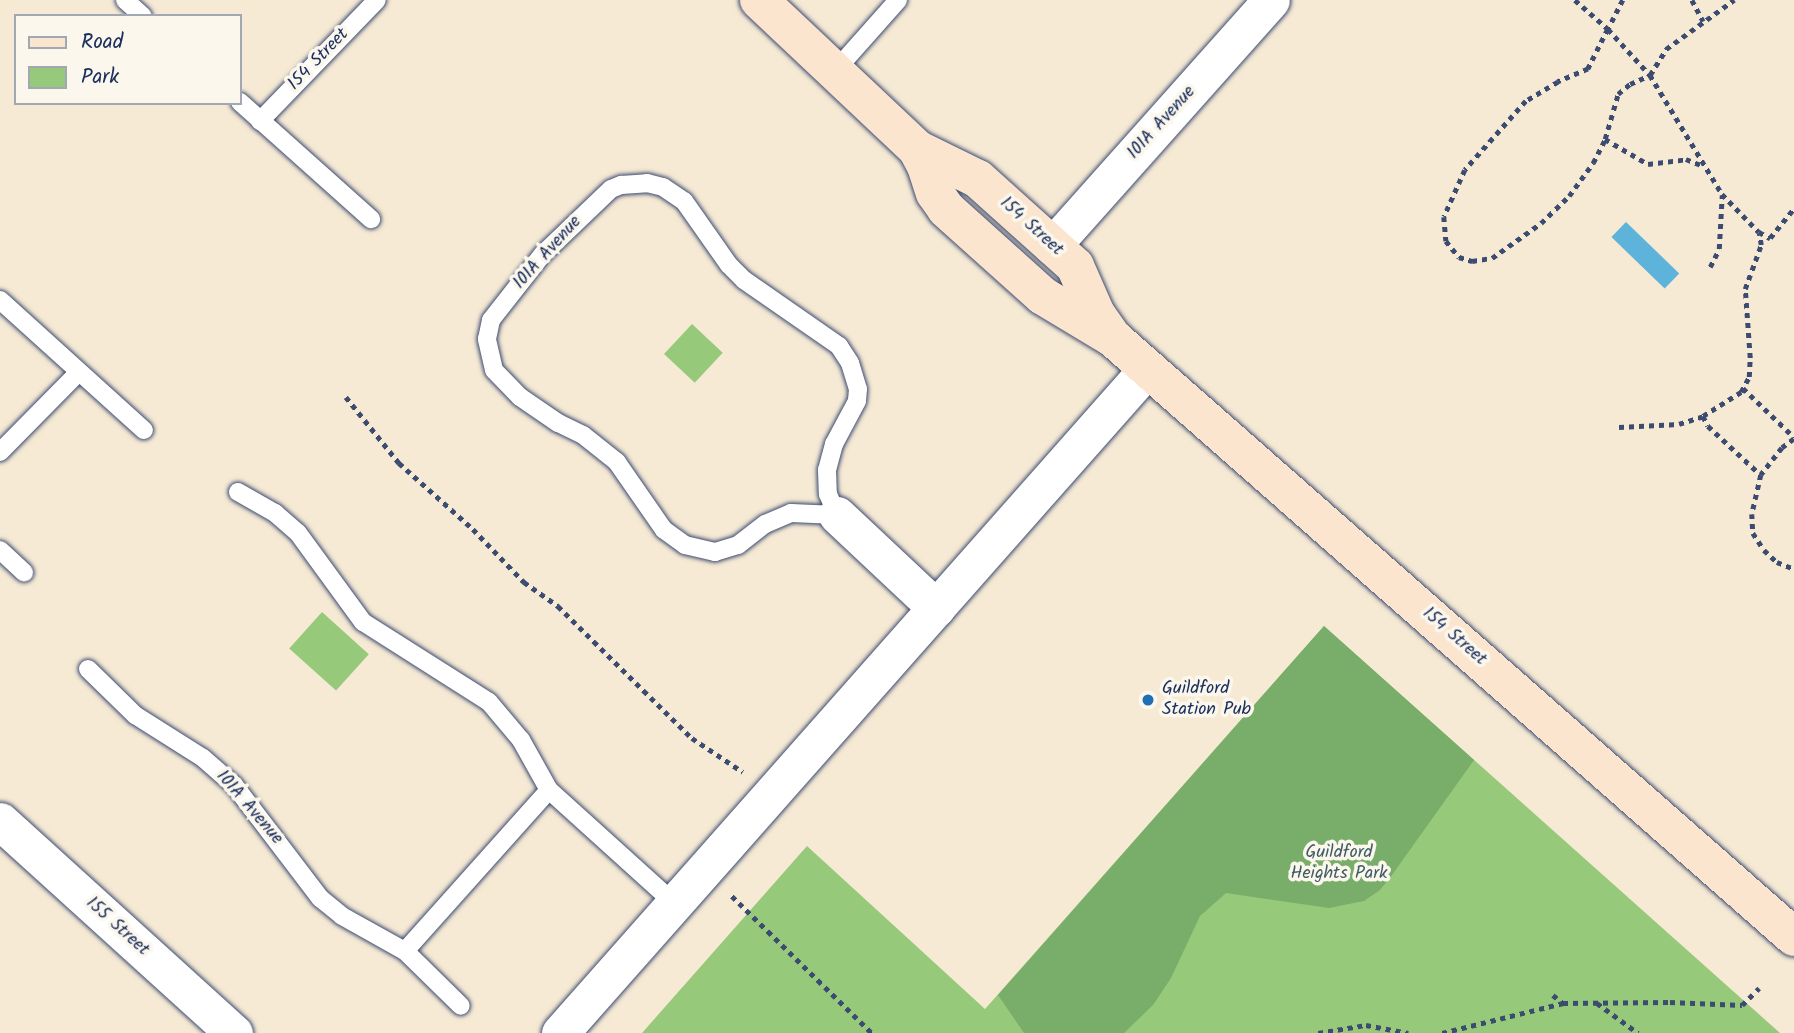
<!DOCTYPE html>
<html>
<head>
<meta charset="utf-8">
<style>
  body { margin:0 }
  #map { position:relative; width:1794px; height:1033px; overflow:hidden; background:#f6ead5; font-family:Kalam,sans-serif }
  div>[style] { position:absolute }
  .green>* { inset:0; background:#96c97a; transform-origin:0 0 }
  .forest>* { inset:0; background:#78ad6a }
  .water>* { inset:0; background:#5db3d9; transform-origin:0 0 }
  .path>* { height:4.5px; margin-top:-2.25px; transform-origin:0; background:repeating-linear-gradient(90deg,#3c4b70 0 5px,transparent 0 10px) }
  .roads { filter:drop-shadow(0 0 2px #3c4b70) drop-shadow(0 0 2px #3c4b70) }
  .lane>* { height:18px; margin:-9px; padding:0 9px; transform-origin:9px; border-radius:9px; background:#fff }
  .street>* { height:37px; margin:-18.5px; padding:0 18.5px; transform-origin:18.5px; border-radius:18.5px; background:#fff }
  .secondary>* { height:38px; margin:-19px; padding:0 19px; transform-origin:19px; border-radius:19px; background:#fce5cf }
  .dots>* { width:19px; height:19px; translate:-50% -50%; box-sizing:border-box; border:4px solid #fbf7ec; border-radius:50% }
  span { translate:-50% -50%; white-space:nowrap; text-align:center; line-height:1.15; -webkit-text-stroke:7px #fbf7ec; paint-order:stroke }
  .street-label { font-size:18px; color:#1b2f5e }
  .poi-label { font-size:18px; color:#1b2f5e }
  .left { translate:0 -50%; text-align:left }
  .park-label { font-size:18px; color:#405d66 }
  .legend { position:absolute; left:14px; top:14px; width:228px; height:91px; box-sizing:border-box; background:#fbf7ec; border:2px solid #a1a7b3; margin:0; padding:9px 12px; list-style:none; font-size:21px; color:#1b2f5e }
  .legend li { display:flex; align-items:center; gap:14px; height:35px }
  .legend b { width:35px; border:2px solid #a1a7b3 }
</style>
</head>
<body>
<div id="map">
  <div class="green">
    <div style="left:692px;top:324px;width:42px;height:41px;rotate:43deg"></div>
    <div style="left:322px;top:612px;width:63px;height:49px;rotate:42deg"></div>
    <div style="clip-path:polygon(1324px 626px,1780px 1033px,642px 1033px,807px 846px,985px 1009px)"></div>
  </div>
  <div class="forest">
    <div style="clip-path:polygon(1324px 626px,1474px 760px,1392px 875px,1380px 890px,1364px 901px,1329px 908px,1226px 893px,1200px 916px,1171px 978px,1153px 1005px,1124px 1033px,1024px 1033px,998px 995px)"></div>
  </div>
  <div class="water">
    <div style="left:1626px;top:222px;width:74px;height:21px;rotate:44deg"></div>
  </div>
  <div class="path">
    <div style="left:1575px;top:0;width:44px;rotate:41.3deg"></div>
    <div style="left:1608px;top:29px;width:45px;rotate:116.6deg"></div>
    <div style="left:1588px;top:69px;width:33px;rotate:157deg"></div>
    <div style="left:1558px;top:82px;width:37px;rotate:149deg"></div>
    <div style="left:1526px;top:101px;width:92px;rotate:131.5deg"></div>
    <div style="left:1465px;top:170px;width:51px;rotate:114.1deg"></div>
    <div style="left:1444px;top:217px;width:24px;rotate:85deg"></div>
    <div style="left:1446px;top:241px;width:21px;rotate:51deg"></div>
    <div style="left:1459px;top:257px;width:14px;rotate:17deg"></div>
    <div style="left:1472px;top:261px;width:20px;rotate:-9deg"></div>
    <div style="left:1492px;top:258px;width:60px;rotate:-35.5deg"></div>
    <div style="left:1541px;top:223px;width:39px;rotate:-44deg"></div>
    <div style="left:1569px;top:196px;width:41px;rotate:-54deg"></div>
    <div style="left:1593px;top:163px;width:27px;rotate:-63deg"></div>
    <div style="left:1605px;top:139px;width:47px;rotate:-73.9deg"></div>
    <div style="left:1618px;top:94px;width:16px;rotate:-40deg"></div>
    <div style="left:1630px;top:84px;width:22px;rotate:-24deg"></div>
    <div style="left:1650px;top:75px;width:139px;rotate:58.8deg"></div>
    <div style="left:1722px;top:194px;width:53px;rotate:45.8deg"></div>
    <div style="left:1759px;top:232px;width:13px;rotate:29deg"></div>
    <div style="left:1770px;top:238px;width:38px;rotate:-51deg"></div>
    <div style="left:1623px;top:0;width:33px;rotate:117deg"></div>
    <div style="left:1608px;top:29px;width:62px;rotate:47.6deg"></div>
    <div style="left:1650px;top:75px;width:31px;rotate:-58deg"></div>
    <div style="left:1666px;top:49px;width:84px;rotate:-35.8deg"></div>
    <div style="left:1692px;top:0;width:24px;rotate:62deg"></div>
    <div style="left:1605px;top:139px;width:50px;rotate:30.2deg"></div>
    <div style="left:1648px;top:164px;width:38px;rotate:-7deg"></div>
    <div style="left:1686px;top:159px;width:16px;rotate:22deg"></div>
    <div style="left:1710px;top:267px;width:20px;rotate:-63deg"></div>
    <div style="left:1719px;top:249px;width:54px;rotate:-86.8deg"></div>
    <div style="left:1743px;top:388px;width:71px;rotate:43.9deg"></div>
    <div style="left:346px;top:397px;width:85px;rotate:51.2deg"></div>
    <div style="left:399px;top:463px;width:99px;rotate:41.7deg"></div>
    <div style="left:473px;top:529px;width:74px;rotate:46.1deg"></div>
    <div style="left:524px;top:582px;width:42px;rotate:35.2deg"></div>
    <div style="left:558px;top:606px;width:188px;rotate:44.6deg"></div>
    <div style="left:692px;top:738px;width:61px;rotate:33.7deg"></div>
    <div style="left:1703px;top:416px;width:11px;rotate:63deg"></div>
    <div style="left:1708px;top:426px;width:72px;rotate:42.8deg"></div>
    <div style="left:1619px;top:427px;width:60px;rotate:-2.9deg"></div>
    <div style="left:1679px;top:424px;width:25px;rotate:-18deg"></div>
    <div style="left:1703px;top:416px;width:45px;rotate:-32.3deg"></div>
    <div style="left:1741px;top:392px;width:17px;rotate:-62deg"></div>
    <div style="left:1749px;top:377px;width:19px;rotate:-87deg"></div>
    <div style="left:1750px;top:358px;width:69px;rotate:-94.1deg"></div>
    <div style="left:1745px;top:289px;width:47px;rotate:-70deg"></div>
    <div style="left:1761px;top:245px;width:12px;rotate:-99deg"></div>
    <div style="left:1794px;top:439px;width:15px;rotate:143deg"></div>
    <div style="left:1782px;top:448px;width:34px;rotate:128deg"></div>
    <div style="left:1761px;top:475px;width:40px;rotate:103deg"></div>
    <div style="left:1752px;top:514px;width:19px;rotate:87deg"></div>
    <div style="left:1753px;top:533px;width:20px;rotate:57deg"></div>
    <div style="left:1764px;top:550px;width:18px;rotate:43deg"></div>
    <div style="left:1777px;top:562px;width:18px;rotate:22deg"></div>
    <div style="left:732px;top:896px;width:196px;rotate:44.4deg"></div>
    <div style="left:1553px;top:995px;width:13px;rotate:39deg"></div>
    <div style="left:1597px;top:1003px;width:51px;rotate:36.2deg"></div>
    <div style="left:1318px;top:1033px;width:49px;rotate:-9.5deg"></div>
    <div style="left:1366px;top:1025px;width:43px;rotate:10.8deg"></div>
    <div style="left:1442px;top:1033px;width:125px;rotate:-13.9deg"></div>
    <div style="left:1563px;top:1003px;width:107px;rotate:-0.5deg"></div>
    <div style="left:1670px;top:1002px;width:72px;rotate:2.4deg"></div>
    <div style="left:1742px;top:1005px;width:24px;rotate:-45deg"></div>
  </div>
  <div class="roads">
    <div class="lane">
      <div style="left:125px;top:0;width:24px;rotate:42deg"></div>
      <div style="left:835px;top:71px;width:95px;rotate:-48.4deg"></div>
      <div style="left:240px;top:102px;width:176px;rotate:41.8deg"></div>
      <div style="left:260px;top:121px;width:168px;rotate:-46deg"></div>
      <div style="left:647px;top:183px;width:16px;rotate:14deg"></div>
      <div style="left:663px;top:187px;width:25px;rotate:34deg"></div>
      <div style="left:684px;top:201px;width:78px;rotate:54.9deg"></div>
      <div style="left:729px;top:265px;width:21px;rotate:45deg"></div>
      <div style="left:744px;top:280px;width:116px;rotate:34.8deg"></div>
      <div style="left:839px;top:346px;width:20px;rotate:57deg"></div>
      <div style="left:850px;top:363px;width:27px;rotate:73deg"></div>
      <div style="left:858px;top:389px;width:12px;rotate:95deg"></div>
      <div style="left:857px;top:401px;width:49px;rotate:118.1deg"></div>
      <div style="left:834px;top:444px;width:27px;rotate:105deg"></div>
      <div style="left:827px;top:470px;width:24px;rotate:88deg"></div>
      <div style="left:828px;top:494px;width:23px;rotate:67deg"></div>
      <div style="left:837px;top:515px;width:46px;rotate:-177.5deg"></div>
      <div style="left:791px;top:513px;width:28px;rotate:157deg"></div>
      <div style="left:765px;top:524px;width:34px;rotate:142deg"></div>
      <div style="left:738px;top:545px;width:24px;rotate:163deg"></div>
      <div style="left:715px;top:552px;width:31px;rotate:-167deg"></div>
      <div style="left:685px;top:545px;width:26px;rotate:-144deg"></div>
      <div style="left:664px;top:530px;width:83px;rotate:-124.7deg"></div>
      <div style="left:617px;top:462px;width:43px;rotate:-141.5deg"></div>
      <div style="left:583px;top:435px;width:28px;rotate:-154deg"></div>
      <div style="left:558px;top:423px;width:46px;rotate:-145.6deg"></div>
      <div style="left:520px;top:397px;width:37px;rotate:-134deg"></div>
      <div style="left:494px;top:370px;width:32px;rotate:-103deg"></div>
      <div style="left:487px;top:339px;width:19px;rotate:-78deg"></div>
      <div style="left:491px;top:320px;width:83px;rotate:-51.9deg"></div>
      <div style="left:542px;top:255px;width:95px;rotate:-43.7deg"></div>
      <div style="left:611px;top:189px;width:11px;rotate:-22deg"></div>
      <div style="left:621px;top:185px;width:26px;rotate:-4deg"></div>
      <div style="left:0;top:300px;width:194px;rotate:42.1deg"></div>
      <div style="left:0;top:452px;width:112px;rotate:-45.4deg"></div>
      <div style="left:238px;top:492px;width:43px;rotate:29.6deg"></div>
      <div style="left:275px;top:513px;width:30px;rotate:41deg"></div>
      <div style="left:298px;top:533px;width:110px;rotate:53.9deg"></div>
      <div style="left:363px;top:622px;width:149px;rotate:32.4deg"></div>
      <div style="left:489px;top:702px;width:50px;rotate:49.9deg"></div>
      <div style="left:521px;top:740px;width:57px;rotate:60.8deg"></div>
      <div style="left:549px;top:790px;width:170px;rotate:42.1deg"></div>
      <div style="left:0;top:550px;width:33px;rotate:43deg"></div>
      <div style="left:88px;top:669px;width:66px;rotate:44.4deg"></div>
      <div style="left:135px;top:715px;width:80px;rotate:32.3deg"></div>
      <div style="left:203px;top:758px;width:41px;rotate:41.1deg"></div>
      <div style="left:234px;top:785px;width:142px;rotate:52.7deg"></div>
      <div style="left:320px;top:898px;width:28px;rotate:39deg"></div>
      <div style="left:342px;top:916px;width:72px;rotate:29.1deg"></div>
      <div style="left:405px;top:951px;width:78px;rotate:44.5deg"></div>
      <div style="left:405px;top:951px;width:216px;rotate:-48.2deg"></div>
    </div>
    <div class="street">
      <div style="left:1052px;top:246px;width:329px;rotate:-48.3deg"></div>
      <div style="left:837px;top:515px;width:136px;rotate:43.2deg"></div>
      <div style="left:0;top:821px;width:316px;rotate:42.2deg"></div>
      <div style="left:560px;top:1033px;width:886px;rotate:-48.52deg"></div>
    </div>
    <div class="secondary">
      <div style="left:759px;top:0;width:217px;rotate:43.3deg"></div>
      <div style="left:917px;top:149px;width:68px;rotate:26.2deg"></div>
      <div style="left:978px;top:179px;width:130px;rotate:41.9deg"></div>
      <div style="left:1075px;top:266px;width:52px;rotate:66.4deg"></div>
      <div style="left:1096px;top:314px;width:29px;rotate:55deg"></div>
      <div style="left:917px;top:149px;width:19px;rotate:62deg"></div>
      <div style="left:926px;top:166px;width:28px;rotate:72deg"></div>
      <div style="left:935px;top:193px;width:19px;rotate:55deg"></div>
      <div style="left:946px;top:209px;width:130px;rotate:41.9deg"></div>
      <div style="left:1043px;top:296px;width:82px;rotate:31deg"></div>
      <div style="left:1113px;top:338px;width:907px;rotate:41.33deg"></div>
    </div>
  </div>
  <div class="dots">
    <div style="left:1148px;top:700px;background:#1f6fb2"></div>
  </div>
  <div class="street-label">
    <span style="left:319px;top:60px;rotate:-46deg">154 Street</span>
    <span style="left:1162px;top:123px;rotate:-48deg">101A Avenue</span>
    <span style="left:1031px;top:227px;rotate:42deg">154 Street</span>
    <span style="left:548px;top:253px;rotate:-48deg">101A Avenue</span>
    <span style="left:1454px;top:637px;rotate:41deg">154 Street</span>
    <span style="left:249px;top:808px;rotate:49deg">101A Avenue</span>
    <span style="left:117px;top:927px;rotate:42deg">155 Street</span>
  </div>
  <div class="poi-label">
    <span class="left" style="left:1162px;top:700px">Guildford<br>Station Pub</span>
  </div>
  <div class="park-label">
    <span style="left:1339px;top:864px">Guildford<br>Heights Park</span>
  </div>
  <ul class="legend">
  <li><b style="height:9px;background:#fce5cf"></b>Road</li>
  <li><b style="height:19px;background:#96c97a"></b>Park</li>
  </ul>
</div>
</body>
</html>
